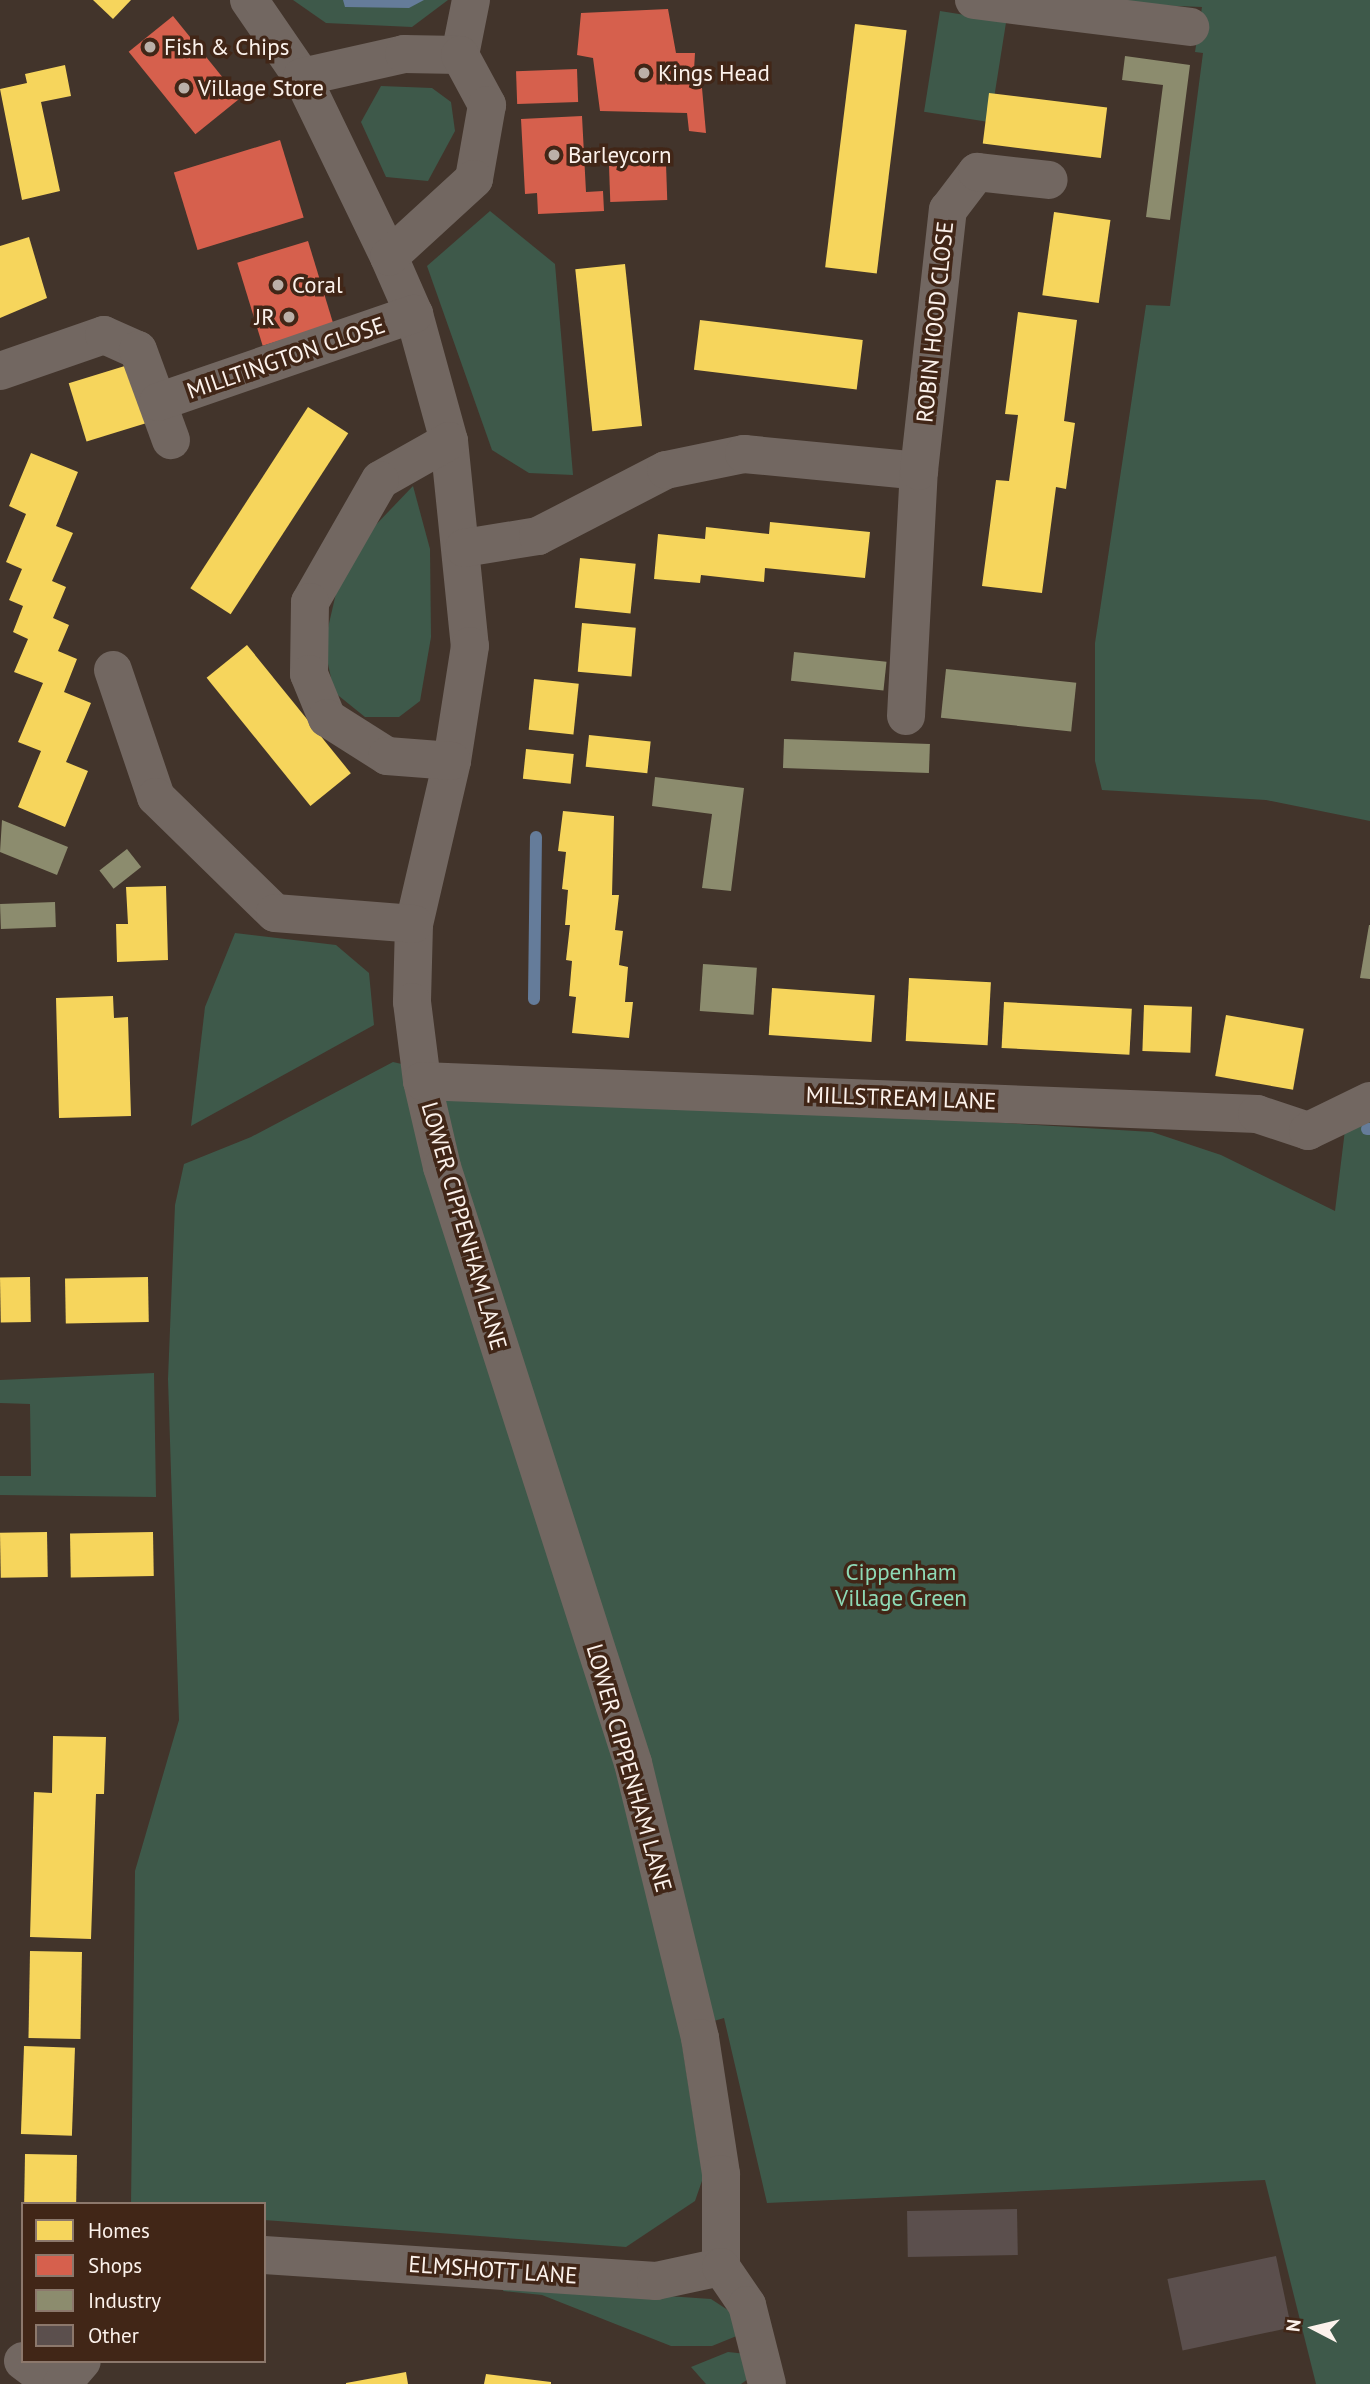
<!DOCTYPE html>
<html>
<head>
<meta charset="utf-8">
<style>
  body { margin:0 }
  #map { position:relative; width:1370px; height:2384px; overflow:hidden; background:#42342b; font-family:"PT Sans",sans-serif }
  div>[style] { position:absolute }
  .green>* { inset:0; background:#3e594a; transform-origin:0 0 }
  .water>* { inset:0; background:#657c9a }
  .homes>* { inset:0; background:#f6d55c; transform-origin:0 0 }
  .shops>* { inset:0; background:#d6604d; transform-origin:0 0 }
  .industry>* { inset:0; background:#8c8c6e; transform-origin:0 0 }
  .stream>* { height:12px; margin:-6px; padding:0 6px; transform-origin:6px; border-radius:6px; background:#657c9a }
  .building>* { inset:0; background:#5b4f4d; transform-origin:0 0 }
  .minor>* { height:38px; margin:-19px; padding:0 19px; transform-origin:19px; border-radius:19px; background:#726761 }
  .dots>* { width:19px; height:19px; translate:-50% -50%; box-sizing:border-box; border:4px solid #412617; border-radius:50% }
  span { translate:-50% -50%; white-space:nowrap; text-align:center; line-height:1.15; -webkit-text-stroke:7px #412617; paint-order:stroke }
  .poi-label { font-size:23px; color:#fcf2ec }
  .left { translate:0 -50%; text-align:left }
  .right { translate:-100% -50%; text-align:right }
  .street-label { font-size:23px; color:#fcf2ec }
  .park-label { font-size:23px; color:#8edab6 }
  .legend { position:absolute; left:21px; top:2202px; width:245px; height:161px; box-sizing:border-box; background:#412617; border:2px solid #8c786c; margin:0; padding:9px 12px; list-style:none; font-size:21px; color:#fcf2ec }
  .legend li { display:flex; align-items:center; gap:14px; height:35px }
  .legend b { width:35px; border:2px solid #8c786c }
  .north { position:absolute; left:1279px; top:2293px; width:70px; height:70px; -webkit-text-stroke:5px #412617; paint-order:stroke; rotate:277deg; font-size:19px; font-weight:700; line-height:28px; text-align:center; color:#fcf2ec }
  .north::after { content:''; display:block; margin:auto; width:24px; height:32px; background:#fcf2ec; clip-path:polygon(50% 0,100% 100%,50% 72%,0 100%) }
</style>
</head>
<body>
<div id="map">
  <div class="green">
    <div style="clip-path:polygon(293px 0,448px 0,412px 27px,326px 23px)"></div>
    <div style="clip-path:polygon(1025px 0,1370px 0,1370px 821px,1266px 800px,1102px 790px,1095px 761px,1095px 643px,1146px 305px,1170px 306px,1203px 53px,1195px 52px,1202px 7px)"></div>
    <div style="left:940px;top:11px;width:67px;height:102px;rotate:9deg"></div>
    <div style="clip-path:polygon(381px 86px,432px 88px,451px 102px,455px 131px,428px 181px,386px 177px,361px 122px)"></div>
    <div style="clip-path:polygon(490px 211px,555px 264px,573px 475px,529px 473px,492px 450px,427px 266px)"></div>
    <div style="clip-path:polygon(413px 486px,430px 549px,431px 637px,420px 701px,399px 717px,365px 717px,334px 692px,324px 645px,337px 589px,368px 533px)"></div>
    <div style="clip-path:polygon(235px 933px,336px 945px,369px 973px,374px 1025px,191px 1126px,205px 1007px)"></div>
    <div style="clip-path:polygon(393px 1062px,494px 1085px,609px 1099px,1152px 1132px,1221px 1155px,1335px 1211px,1345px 1130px,1370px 1114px,1370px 2384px,1316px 2384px,1265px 2180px,767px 2203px,724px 2018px,680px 2031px,703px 2178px,695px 2201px,626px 2247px,264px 2220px,264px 2204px,131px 2204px,135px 1871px,179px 1720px,168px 1379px,175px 1205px,184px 1164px,251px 1137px)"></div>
    <div style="clip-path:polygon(154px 1373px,156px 1497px,0 1495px,0 1476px,31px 1476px,30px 1404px,0 1403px,0 1380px)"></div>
    <div style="clip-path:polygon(505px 2285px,711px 2299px,740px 2318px,744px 2333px,712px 2346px,671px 2346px,542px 2295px,503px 2291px)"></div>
    <div style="clip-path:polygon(728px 2352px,747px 2354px,751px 2377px,741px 2384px,706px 2384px,691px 2367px)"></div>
  </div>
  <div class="water">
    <div style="clip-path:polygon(343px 0,424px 0,409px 8px,345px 7px)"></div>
  </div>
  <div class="homes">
    <div style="clip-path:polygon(93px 0,131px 0,113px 19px)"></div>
    <div style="left:855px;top:24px;width:52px;height:245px;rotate:7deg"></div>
    <div style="clip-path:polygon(65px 65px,71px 96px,41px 102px,60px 191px,22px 200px,0 89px,27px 83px,25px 74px)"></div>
    <div style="left:989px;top:93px;width:119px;height:51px;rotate:7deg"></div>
    <div style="left:1054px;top:212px;width:57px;height:84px;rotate:8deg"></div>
    <div style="clip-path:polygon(29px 237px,47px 298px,0 318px,0 246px)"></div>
    <div style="left:625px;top:264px;width:163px;height:50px;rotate:84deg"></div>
    <div style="clip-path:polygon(1018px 312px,1077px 320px,1064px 421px,1075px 423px,1066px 489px,1056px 487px,1042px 593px,982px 586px,996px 480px,1009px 481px,1018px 415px,1005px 414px)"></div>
    <div style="left:700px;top:320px;width:164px;height:50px;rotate:7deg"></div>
    <div style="left:128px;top:365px;width:61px;height:62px;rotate:73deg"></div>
    <div style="left:308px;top:407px;width:48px;height:216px;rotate:33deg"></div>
    <div style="clip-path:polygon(31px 453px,78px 472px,56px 526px,73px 533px,52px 581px,66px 587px,53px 618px,69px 625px,58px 651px,77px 659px,64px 692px,91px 703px,66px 762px,88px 771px,65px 827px,18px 807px,41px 751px,18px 742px,43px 683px,14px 672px,28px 639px,13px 632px,23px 606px,9px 600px,22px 569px,6px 562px,26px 514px,9px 506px)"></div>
    <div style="clip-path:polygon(770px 522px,870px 532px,865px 578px,765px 568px,764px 582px,701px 575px,700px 583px,654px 579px,658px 534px,705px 539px,706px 527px,769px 534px)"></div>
    <div style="left:580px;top:558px;width:56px;height:50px;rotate:6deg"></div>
    <div style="left:582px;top:623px;width:54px;height:49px;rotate:5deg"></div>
    <div style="left:247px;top:645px;width:165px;height:52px;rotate:51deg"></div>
    <div style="left:534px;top:679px;width:45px;height:51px;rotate:6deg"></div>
    <div style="left:589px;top:735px;width:62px;height:32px;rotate:6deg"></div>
    <div style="left:526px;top:749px;width:48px;height:30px;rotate:6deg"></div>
    <div style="clip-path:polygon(563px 811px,614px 816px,612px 895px,619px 895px,615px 930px,623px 931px,619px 965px,628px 967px,625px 1002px,633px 1002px,629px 1038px,572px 1033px,576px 997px,569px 996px,572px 961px,566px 960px,570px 925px,565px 925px,568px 890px,562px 889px,566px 852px,558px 851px)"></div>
    <div style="clip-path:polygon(166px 886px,168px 960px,117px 962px,116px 924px,128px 924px,126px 887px)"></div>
    <div style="left:909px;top:978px;width:82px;height:63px;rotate:3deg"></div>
    <div style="left:772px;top:988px;width:103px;height:47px;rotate:4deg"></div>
    <div style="clip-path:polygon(113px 996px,114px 1018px,128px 1017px,131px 1116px,59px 1118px,56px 998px)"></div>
    <div style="left:1004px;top:1002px;width:128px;height:46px;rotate:3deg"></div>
    <div style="left:1144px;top:1005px;width:48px;height:46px;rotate:2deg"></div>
    <div style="left:1226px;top:1015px;width:79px;height:62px;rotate:10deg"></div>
    <div style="left:30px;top:1277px;width:45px;height:30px;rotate:89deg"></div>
    <div style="left:148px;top:1277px;width:45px;height:83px;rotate:89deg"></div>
    <div style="left:47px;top:1532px;width:45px;height:47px;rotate:89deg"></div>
    <div style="left:153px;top:1532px;width:44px;height:83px;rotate:89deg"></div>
    <div style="clip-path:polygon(53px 1736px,106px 1737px,104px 1794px,96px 1794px,91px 1939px,30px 1937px,34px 1792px,52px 1793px)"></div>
    <div style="left:30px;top:1951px;width:52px;height:87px;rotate:1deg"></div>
    <div style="left:24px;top:2046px;width:51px;height:88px;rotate:2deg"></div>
    <div style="left:25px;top:2154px;width:52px;height:50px;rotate:1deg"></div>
    <div style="clip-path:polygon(406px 2372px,408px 2384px,346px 2384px,346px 2383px)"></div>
    <div style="clip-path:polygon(486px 2374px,551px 2382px,551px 2384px,484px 2384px)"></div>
  </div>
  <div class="shops">
    <div style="clip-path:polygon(668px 9px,676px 53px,695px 53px,693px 87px,702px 88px,706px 133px,689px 131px,687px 113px,600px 111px,593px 58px,577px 55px,581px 13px)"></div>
    <div style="left:173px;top:16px;width:106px;height:57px;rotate:51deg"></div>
    <div style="left:577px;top:69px;width:33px;height:61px;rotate:88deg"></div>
    <div style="clip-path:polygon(582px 116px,586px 192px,603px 191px,604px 211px,538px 214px,537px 193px,525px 194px,521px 119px)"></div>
    <div style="left:280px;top:140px;width:81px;height:111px;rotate:73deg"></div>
    <div style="left:666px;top:164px;width:36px;height:57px;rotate:88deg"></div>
    <div style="left:308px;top:241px;width:87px;height:74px;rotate:73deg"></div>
  </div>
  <div class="industry">
    <div style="clip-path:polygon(1125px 56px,1190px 65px,1170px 220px,1146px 217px,1163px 85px,1122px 80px)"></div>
    <div style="left:794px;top:652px;width:93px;height:29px;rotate:6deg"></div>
    <div style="left:946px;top:669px;width:131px;height:49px;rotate:6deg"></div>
    <div style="left:784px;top:739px;width:146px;height:29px;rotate:2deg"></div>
    <div style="clip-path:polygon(655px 777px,744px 788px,731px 891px,702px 888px,712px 814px,652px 806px)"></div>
    <div style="clip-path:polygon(2px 820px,68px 847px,57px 875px,0 852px)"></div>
    <div style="left:127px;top:849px;width:23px;height:35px;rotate:52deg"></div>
    <div style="left:55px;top:902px;width:25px;height:55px;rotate:88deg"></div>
    <div style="clip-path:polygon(1369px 925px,1370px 925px,1370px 979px,1360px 978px)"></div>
    <div style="left:703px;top:964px;width:54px;height:47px;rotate:4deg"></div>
  </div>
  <div class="stream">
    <div style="left:534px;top:999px;width:162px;rotate:-89.3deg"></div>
    <div style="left:1367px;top:1129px;width:3px"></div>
  </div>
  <div class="building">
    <div style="left:1017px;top:2209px;width:46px;height:110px;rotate:89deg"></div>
    <div style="left:1276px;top:2256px;width:73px;height:111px;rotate:78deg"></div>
  </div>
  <div class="minor">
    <div style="left:249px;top:0;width:93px;rotate:55.5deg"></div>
    <div style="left:302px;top:77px;width:200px;rotate:64.2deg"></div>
    <div style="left:389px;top:257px;width:62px;rotate:66.3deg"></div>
    <div style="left:414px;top:314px;width:132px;rotate:74.6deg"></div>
    <div style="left:449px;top:441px;width:206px;rotate:84.2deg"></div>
    <div style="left:470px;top:646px;width:116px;rotate:98.9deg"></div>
    <div style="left:452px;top:761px;width:167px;rotate:103.1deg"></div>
    <div style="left:414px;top:924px;width:78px;rotate:91.5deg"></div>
    <div style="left:412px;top:1002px;width:80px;rotate:82.8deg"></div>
    <div style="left:422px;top:1081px;width:88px;rotate:76.9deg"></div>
    <div style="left:442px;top:1167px;width:626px;rotate:72.23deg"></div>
    <div style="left:633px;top:1763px;width:283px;rotate:76.3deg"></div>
    <div style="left:700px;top:2038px;width:138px;rotate:81.2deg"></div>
    <div style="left:721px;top:2174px;width:93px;rotate:90deg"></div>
    <div style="left:974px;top:0;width:218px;rotate:7.1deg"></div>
    <div style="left:460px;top:55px;width:56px;rotate:-78.7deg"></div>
    <div style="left:302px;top:77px;width:105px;rotate:-12.7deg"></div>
    <div style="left:404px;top:54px;width:56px;rotate:1deg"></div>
    <div style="left:460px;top:55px;width:57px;rotate:61.6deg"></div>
    <div style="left:487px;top:105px;width:75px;rotate:100deg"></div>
    <div style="left:474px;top:179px;width:115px;rotate:137.5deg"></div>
    <div style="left:0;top:371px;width:110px;rotate:-19.1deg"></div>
    <div style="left:104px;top:335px;width:37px;rotate:24deg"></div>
    <div style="left:138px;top:350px;width:96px;rotate:69.9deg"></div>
    <div style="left:158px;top:402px;width:271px;rotate:-19deg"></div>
    <div style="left:449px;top:441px;width:79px;rotate:150.5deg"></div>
    <div style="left:380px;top:480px;width:141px;rotate:119.8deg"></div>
    <div style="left:310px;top:602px;width:72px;rotate:90.8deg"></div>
    <div style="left:309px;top:674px;width:48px;rotate:67.8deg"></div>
    <div style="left:327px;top:718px;width:71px;rotate:32.3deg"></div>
    <div style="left:387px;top:756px;width:65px;rotate:4.4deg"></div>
    <div style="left:464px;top:548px;width:75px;rotate:-9.2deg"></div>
    <div style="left:538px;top:536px;width:144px;rotate:-27.3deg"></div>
    <div style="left:666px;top:470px;width:80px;rotate:-11.6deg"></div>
    <div style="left:744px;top:454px;width:176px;rotate:5.5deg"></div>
    <div style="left:113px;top:670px;width:134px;rotate:71.3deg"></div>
    <div style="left:156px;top:797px;width:166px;rotate:44.3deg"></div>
    <div style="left:275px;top:913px;width:139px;rotate:4.5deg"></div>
    <div style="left:906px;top:716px;width:245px;rotate:-87deg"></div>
    <div style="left:919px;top:471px;width:263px;rotate:-83.7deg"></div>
    <div style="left:948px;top:210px;width:48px;rotate:-52.7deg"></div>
    <div style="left:977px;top:172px;width:72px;rotate:6.3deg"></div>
    <div style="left:422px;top:1081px;width:836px;rotate:2.26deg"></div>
    <div style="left:1257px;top:1114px;width:54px;rotate:18.4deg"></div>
    <div style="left:1308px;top:1131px;width:69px;rotate:-25.8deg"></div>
    <div style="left:264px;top:2255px;width:393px;rotate:3.8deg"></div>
    <div style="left:656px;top:2281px;width:66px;rotate:-12.2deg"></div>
    <div style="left:721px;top:2267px;width:46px;rotate:55.6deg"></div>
    <div style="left:747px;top:2305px;width:81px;rotate:75.8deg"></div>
    <div style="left:23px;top:2361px;width:39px;rotate:37deg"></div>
    <div style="left:62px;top:2384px;width:30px;rotate:-49deg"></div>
  </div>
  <div class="dots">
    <div style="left:150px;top:47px;background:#bbb0a8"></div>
    <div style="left:644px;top:73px;background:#bbb0a8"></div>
    <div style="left:184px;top:88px;background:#bbb0a8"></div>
    <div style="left:554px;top:155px;background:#bbb0a8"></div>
    <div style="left:278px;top:285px;background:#bbb0a8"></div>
    <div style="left:289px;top:317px;background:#bbb0a8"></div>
  </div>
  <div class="poi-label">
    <span class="left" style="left:164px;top:47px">Fish &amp; Chips</span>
    <span class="left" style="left:658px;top:73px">Kings Head</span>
    <span class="left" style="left:198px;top:88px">Village Store</span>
    <span class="left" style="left:568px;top:155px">Barleycorn</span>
    <span class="left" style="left:292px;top:285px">Coral</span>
    <span class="right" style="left:275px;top:317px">JR</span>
  </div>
  <div class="street-label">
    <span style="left:935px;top:322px;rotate:-84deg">ROBIN HOOD CLOSE</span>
    <span style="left:286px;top:358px;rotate:-19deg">MILLTINGTON CLOSE</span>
    <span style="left:901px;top:1098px;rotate:2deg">MILLSTREAM LANE</span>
    <span style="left:464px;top:1226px;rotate:74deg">LOWER CIPPENHAM LANE</span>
    <span style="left:629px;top:1768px;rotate:74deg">LOWER CIPPENHAM LANE</span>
    <span style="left:493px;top:2270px;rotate:4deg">ELMSHOTT LANE</span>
  </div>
  <div class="park-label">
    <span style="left:901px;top:1585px">Cippenham<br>Village Green</span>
  </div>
  <ul class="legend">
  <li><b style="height:19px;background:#f6d55c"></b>Homes</li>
  <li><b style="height:19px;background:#d6604d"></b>Shops</li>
  <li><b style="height:19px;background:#8c8c6e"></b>Industry</li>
  <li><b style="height:19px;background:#5b4f4d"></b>Other</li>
  </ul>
  <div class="north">N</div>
</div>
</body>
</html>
